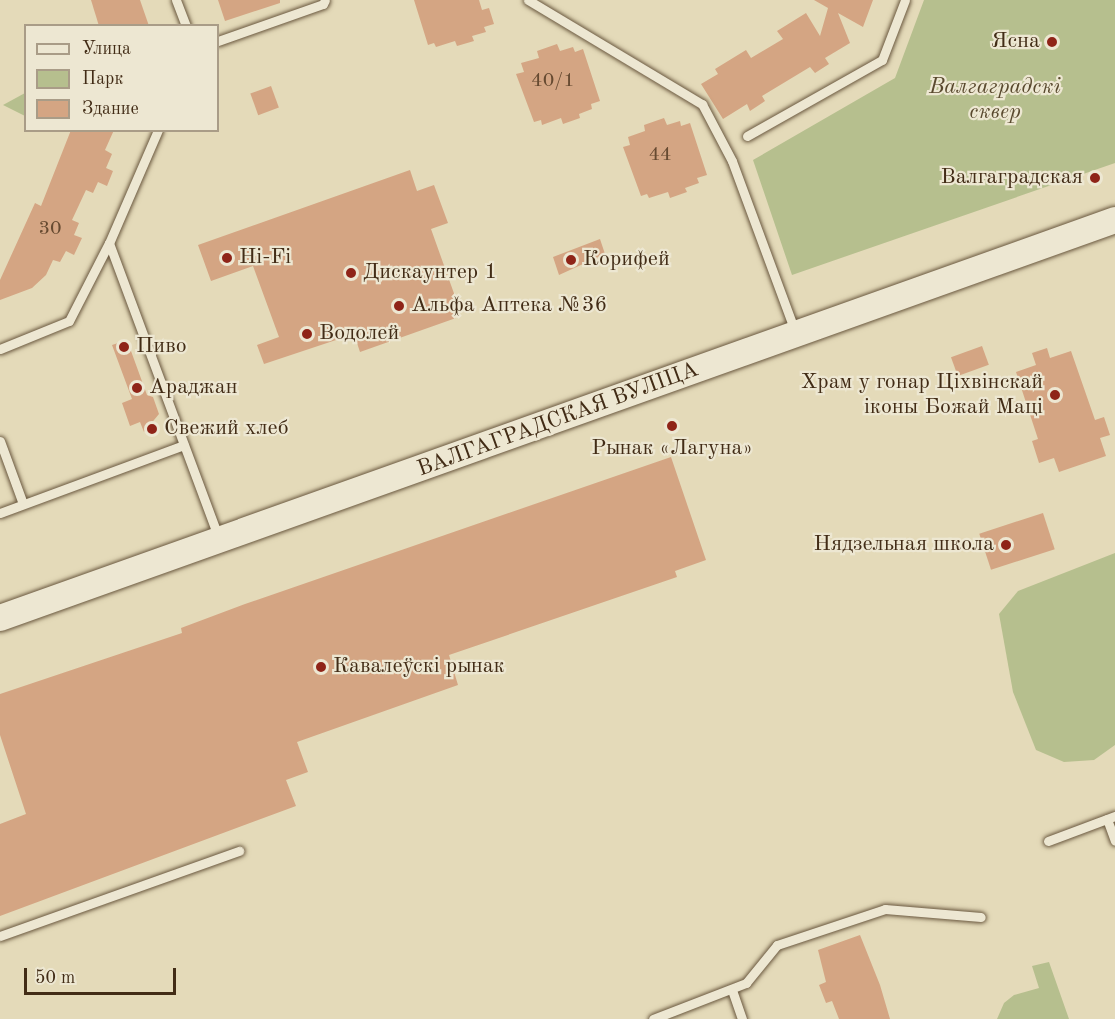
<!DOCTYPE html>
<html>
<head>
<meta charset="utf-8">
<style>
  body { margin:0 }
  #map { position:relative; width:1115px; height:1019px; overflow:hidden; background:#e4dab9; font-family:"Old Standard TT",serif }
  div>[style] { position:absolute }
  .green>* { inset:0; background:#b6bf8e }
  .building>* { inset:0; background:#d4a583; transform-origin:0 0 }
  .roads { filter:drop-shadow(0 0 2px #6a583f) drop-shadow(0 0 2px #6a583f) }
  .lane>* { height:9px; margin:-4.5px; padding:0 4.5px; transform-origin:4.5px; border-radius:4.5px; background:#ede7d2 }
  .secondary>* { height:26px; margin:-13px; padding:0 13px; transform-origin:13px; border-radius:13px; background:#ede7d2 }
  .dots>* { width:16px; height:16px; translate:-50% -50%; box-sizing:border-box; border:3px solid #ede7d2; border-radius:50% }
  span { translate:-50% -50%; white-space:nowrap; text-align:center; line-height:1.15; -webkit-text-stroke:4.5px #ede7d2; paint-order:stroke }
  .number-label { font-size:20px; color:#664a31 }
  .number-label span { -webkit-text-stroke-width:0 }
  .poi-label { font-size:22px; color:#422c16 }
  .right { translate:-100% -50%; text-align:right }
  .left { translate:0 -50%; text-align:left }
  .park-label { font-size:22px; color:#59492e; font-style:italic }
  .street-label { font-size:22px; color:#422c16 }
  .legend { position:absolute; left:24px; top:24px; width:195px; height:108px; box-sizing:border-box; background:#ede7d2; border:2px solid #a99c87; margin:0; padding:8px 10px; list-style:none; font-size:18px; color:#422c16 }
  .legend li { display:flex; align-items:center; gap:12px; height:30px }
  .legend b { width:30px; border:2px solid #a99c87 }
  .scale { position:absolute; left:24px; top:968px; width:152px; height:27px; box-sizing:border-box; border:3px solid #422c16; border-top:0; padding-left:8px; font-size:18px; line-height:21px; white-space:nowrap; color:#422c16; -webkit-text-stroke:4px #ede7d2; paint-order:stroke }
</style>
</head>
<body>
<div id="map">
  <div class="green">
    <div style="clip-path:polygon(924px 0,1115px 0,1115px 163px,792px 275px,753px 160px,895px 78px)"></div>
    <div style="clip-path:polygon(25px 93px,25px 116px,3px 105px)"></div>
    <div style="clip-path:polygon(1115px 553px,1115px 745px,1094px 760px,1064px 762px,1036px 750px,1013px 692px,999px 614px,1018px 591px)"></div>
    <div style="clip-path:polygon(1049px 962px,1069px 1019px,997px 1019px,1004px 1003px,1014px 995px,1039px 988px,1032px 966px)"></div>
  </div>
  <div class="building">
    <div style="clip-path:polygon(91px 0,140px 0,149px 26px,99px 26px)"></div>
    <div style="clip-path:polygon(218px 0,280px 0,280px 3px,225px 21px)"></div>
    <div style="clip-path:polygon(414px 0,479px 0,482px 10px,489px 8px,494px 24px,484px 27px,486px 32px,472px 36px,474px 41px,457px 46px,455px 41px,436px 47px,434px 43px,428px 45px)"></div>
    <div style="clip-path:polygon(814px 0,873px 0,863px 27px,838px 13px,850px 43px,825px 58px,829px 64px,815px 73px,810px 67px,762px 96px,765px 101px,750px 111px,747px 104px,723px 119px,701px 84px,718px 74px,715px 69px,746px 50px,751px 58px,783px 39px,777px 31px,806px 13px,820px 36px,828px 8px)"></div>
    <div style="clip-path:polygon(557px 44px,560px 51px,573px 47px,575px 52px,583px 49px,600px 101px,591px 104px,592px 109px,579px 114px,580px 118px,563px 124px,561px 118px,542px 125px,541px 120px,534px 122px,516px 74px,524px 72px,521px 63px,539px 58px,537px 51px)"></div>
    <div style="left:271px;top:86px;width:23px;height:22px;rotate:70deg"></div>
    <div style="clip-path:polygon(664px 118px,667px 125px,680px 121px,681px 126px,690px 123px,707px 175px,697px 178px,699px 183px,685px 188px,687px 192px,670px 198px,668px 192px,649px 198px,647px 194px,641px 196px,623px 147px,630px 145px,628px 137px,645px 131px,644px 125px)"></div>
    <div style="clip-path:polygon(71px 130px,114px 130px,105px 150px,112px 154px,106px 168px,113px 171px,107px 186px,98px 182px,93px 193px,86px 190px,72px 220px,79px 223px,74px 235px,82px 238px,74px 255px,66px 251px,60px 262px,53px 260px,46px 275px,32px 288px,0 300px,0 280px,35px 203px,41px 206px)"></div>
    <div style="clip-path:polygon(410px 170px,417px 191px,434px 185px,448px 223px,431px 229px,456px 299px,450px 301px,456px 318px,360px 352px,354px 334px,264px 364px,257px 345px,279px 337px,253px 266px,211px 281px,198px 245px)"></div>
    <div style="clip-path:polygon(600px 239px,605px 254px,559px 275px,553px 257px)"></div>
    <div style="clip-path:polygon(127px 340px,147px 395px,153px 397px,159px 414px,144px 432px,140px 422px,130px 426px,122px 403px,132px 399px,112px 345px)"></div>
    <div style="left:982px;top:346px;width:20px;height:33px;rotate:70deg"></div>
    <div style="clip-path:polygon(1047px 348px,1050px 358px,1071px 351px,1095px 420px,1104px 417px,1110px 435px,1100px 438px,1106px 456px,1059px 472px,1054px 458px,1039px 463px,1032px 441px,1038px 439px,1016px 372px,1036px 365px,1032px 353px)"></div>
    <div style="clip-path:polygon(671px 457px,706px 560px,675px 571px,677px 577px,449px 655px,458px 685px,297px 742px,308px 772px,286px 780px,296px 806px,0 916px,0 824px,26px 814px,0 735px,0 694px,182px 633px,181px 628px,245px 604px)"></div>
    <div style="left:1043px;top:513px;width:38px;height:67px;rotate:72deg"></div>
    <div style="clip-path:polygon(860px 935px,880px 985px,890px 1019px,839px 1019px,832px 1001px,826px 1003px,819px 985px,826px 982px,818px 950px)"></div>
  </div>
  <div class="roads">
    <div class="lane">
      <div style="left:176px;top:0;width:28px;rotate:69deg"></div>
      <div style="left:528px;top:0;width:203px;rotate:30.9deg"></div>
      <div style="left:702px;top:104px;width:64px;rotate:62.2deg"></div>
      <div style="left:732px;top:161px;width:181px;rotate:69.7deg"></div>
      <div style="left:218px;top:41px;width:111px;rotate:-19.4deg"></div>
      <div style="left:323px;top:4px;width:4px;rotate:-63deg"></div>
      <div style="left:158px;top:130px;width:123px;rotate:113.4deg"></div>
      <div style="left:109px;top:243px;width:316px;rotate:69.6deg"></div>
      <div style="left:747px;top:136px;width:155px;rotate:-29.4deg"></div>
      <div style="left:882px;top:60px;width:64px;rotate:-69deg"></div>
      <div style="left:0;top:349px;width:74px;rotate:-22.1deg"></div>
      <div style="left:69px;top:321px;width:88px;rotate:-62.9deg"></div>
      <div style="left:0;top:441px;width:67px;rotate:69.9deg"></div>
      <div style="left:0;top:513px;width:196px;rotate:-20.3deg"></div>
      <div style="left:1107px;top:819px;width:23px;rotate:70deg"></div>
      <div style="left:1048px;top:841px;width:72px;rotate:-20.5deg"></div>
      <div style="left:0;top:936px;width:254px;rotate:-19.6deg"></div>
      <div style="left:732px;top:990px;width:31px;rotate:71deg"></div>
      <div style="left:653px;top:1019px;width:100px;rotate:-21.2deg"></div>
      <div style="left:746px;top:983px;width:49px;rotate:-50.8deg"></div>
      <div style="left:777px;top:945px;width:114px;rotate:-18.4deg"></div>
      <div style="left:885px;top:909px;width:96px;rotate:4.8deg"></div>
    </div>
    <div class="secondary">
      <div style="left:0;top:618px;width:1184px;rotate:-19.64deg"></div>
    </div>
  </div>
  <div class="dots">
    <div style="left:1052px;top:42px;background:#8f2418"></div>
    <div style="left:1095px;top:178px;background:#8f2418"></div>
    <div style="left:227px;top:258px;background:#8f2418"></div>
    <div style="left:571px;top:260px;background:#8f2418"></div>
    <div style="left:351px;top:273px;background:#8f2418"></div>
    <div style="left:399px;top:306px;background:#8f2418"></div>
    <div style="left:307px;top:334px;background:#8f2418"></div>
    <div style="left:124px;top:347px;background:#8f2418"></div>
    <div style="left:137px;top:388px;background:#8f2418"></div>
    <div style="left:1055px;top:395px;background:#8f2418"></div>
    <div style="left:672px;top:426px;background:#8f2418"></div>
    <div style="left:152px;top:429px;background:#8f2418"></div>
    <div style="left:1006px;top:545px;background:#8f2418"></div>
    <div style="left:321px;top:667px;background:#8f2418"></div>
  </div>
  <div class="number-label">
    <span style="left:553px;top:81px">40/1</span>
    <span style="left:660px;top:155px">44</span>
    <span style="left:50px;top:229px">30</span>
  </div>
  <div class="poi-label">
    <span class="right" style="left:1040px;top:42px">Ясна</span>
    <span class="right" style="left:1083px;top:178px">Валгаградская</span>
    <span class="left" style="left:239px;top:258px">Hi-Fi</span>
    <span class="left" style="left:583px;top:260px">Корифей</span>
    <span class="left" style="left:363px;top:273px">Дискаунтер 1</span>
    <span class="left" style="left:411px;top:306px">Альфа Аптека №36</span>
    <span class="left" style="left:319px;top:334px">Водолей</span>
    <span class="left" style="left:136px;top:347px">Пиво</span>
    <span class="right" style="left:1043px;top:395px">Храм у гонар Ціхвінскай<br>іконы Божай Маці</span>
    <span class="left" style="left:149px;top:388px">Араджан</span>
    <span class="left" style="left:164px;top:429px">Свежий хлеб</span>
    <span style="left:672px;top:449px">Рынак «Лагуна»</span>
    <span class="right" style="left:994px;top:545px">Нядзельная школа</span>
    <span class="left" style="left:333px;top:667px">Кавалеўскі рынак</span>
  </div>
  <div class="park-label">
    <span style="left:995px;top:100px">Валгаградскі<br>сквер</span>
  </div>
  <div class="street-label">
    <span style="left:558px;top:420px;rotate:-20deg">ВАЛГАГРАДСКАЯ ВУЛІЦА</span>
  </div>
  <ul class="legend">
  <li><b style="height:8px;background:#ede7d2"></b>Улица</li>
  <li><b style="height:16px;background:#b6bf8e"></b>Парк</li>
  <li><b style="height:16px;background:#d4a583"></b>Здание</li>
  </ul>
  <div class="scale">50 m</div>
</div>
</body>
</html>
